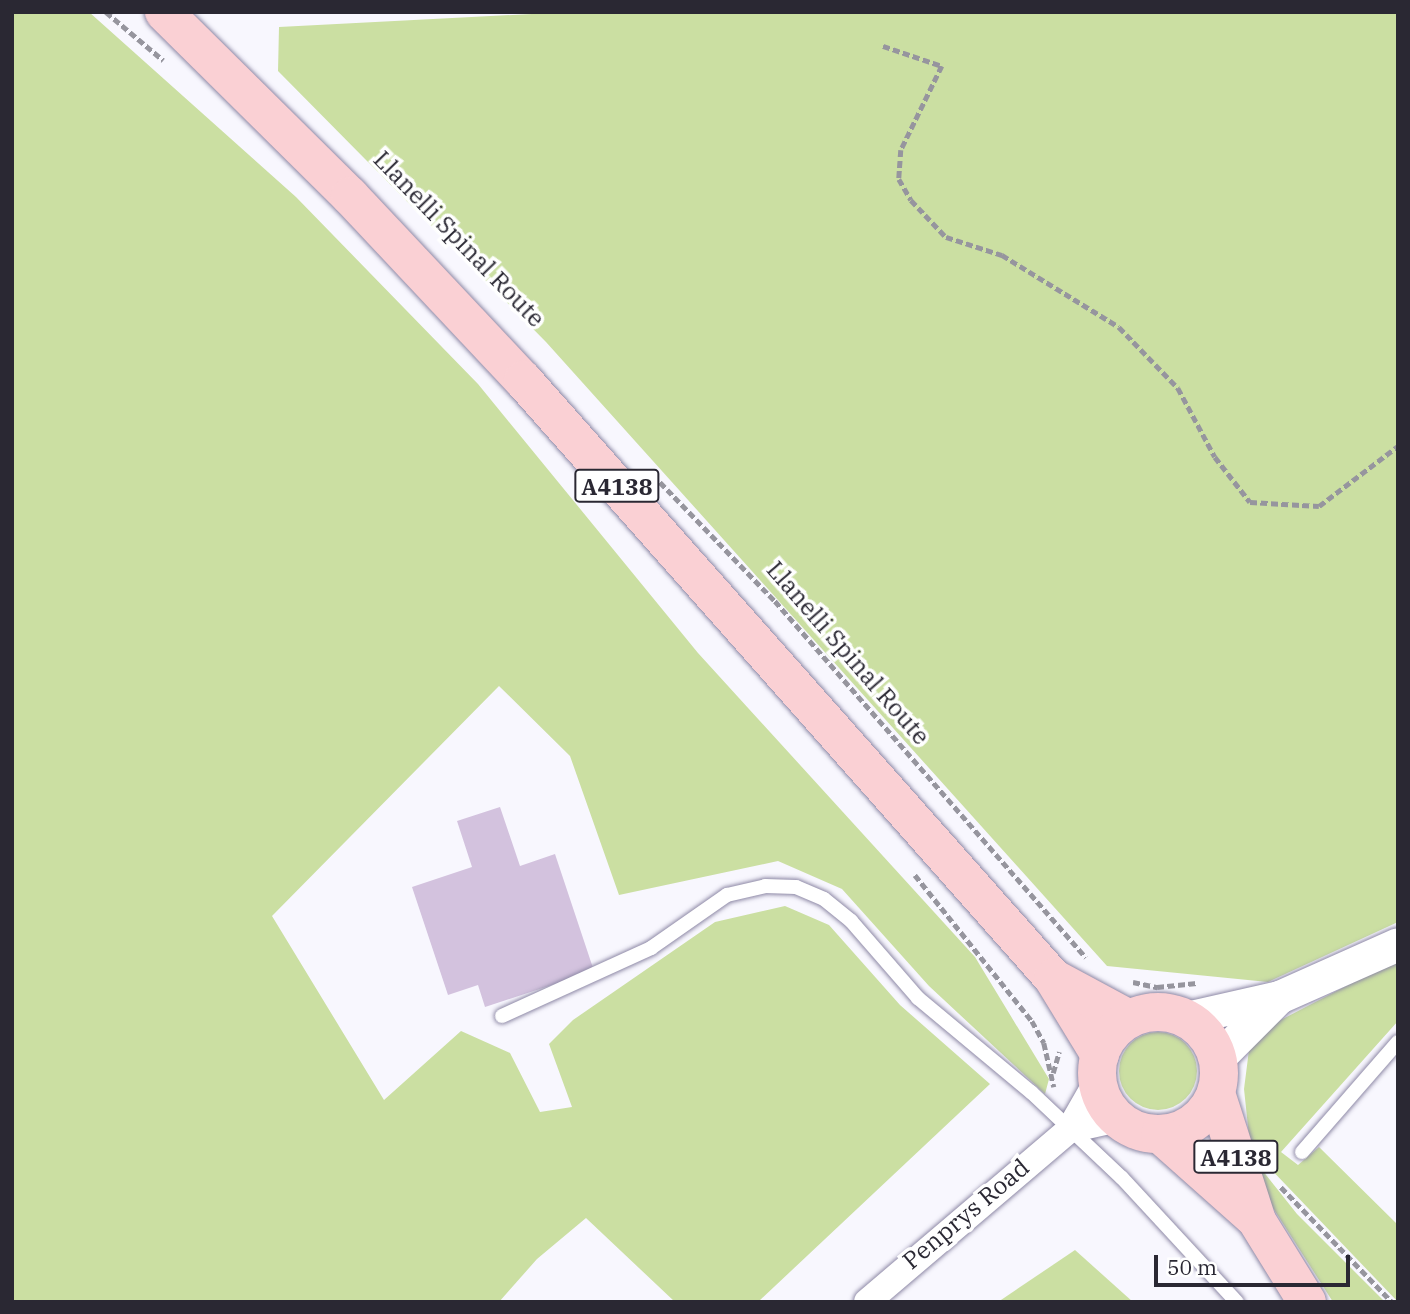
<!DOCTYPE html>
<html>
<head>
<meta charset="utf-8">
<style>
  body { margin:0 }
  #map { position:relative; width:1410px; height:1314px; overflow:hidden; background:#f8f7fe; font-family:"IBM Plex Serif",serif }
  div>[style] { position:absolute }
  .green>* { inset:0; background:#cbdfa2 }
  .round { border-radius:50% }
  .building>* { inset:0; background:#d3c2de }
  .path>* { height:4.5px; margin-top:-2.25px; transform-origin:0; background:repeating-linear-gradient(90deg,#96959e 0 7px,transparent 0 10.5px) }
  .roads { filter:drop-shadow(0 0 2px #8e89a6) drop-shadow(0 0 2px #8e89a6) }
  .service>* { height:14px; margin:-7px; padding:0 7px; transform-origin:7px; border-radius:7px; background:#fff }
  .minor>* { height:26px; margin:-13px; padding:0 13px; transform-origin:13px; border-radius:13px; background:#fff }
  .tertiary>* { height:33px; margin:-16.5px; padding:0 16.5px; transform-origin:16.5px; border-radius:16.5px; background:#fff }
  .trunk>* { height:38px; margin:-19px; padding:0 19px; transform-origin:19px; border-radius:19px; background:#fad0d4 }
  .trunk>.ring { margin:-19px; padding:0; box-sizing:content-box; background:none; border:38px solid #fad0d4; border-radius:50% }
  span { translate:-50% -50%; white-space:nowrap; text-align:center; line-height:1.15; -webkit-text-stroke:7px #fff; paint-order:stroke }
  .shield-label span { padding:2px 5px; background:#fff; border:2px solid; border-radius:5px; -webkit-text-stroke-width:0 }
  .shield-label { font-size:23px; color:#2a2833; font-weight:700 }
  .street-label { font-size:24px; color:#2a2833 }
  .frame { position:absolute; inset:0; border:14px solid #2a2833; pointer-events:none }
  .scale { position:absolute; left:1154px; top:1255px; width:196px; height:32px; box-sizing:border-box; border:4px solid #2a2833; border-top:0; padding-left:9px; font-size:21px; line-height:24px; white-space:nowrap; color:#2a2833; -webkit-text-stroke:5px #fff; paint-order:stroke }
</style>
</head>
<body>
<div id="map">
  <div class="green">
    <div style="clip-path:polygon(12px 12px,89px 12px,296px 197px,478px 384px,698px 653px,975px 957px,1049px 1079px,1045px 1094px,929px 986px,842px 889px,778px 861px,619px 895px,570px 756px,499px 686px,272px 916px,384px 1100px,461px 1031px,510px 1053px,540px 1112px,572px 1107px,549px 1044px,573px 1020px,715px 922px,785px 906px,829px 925px,900px 1005px,990px 1084px,758px 1302px,675px 1302px,586px 1218px,537px 1259px,499px 1302px,12px 1302px)"></div>
    <div style="clip-path:polygon(570px 12px,1398px 12px,1398px 922px,1268px 982px,1107px 966px,546px 342px,278px 71px,279px 27px)"></div>
    <div style="clip-path:polygon(1398px 959px,1398px 1021px,1281px 1152px,1298px 1165px,1319px 1147px,1398px 1225px,1398px 1302px,1263px 1161px,1249px 1136px,1244px 1089px,1249px 1050px,1275px 1023px)"></div>
    <div class="round" style="left:1119px;top:1032px;width:78px;height:78px"></div>
    <div style="clip-path:polygon(1259px 1166px,1297px 1214px,1385px 1302px,1333px 1302px,1266px 1197px)"></div>
    <div style="clip-path:polygon(1075px 1250px,1133px 1302px,998px 1302px)"></div>
  </div>
  <div class="building">
    <div style="clip-path:polygon(500px 807px,520px 866px,555px 854px,594px 971px,485px 1007px,478px 985px,448px 995px,412px 887px,472px 867px,457px 821px)"></div>
  </div>
  <div class="path">
    <div style="left:106px;top:12px;width:75px;rotate:40.1deg"></div>
    <div style="left:883px;top:46px;width:62px;rotate:18.7deg"></div>
    <div style="left:942px;top:66px;width:93px;rotate:116deg"></div>
    <div style="left:901px;top:150px;width:29px;rotate:94deg"></div>
    <div style="left:899px;top:179px;width:24px;rotate:60deg"></div>
    <div style="left:911px;top:200px;width:51px;rotate:46.6deg"></div>
    <div style="left:946px;top:237px;width:59px;rotate:17.8deg"></div>
    <div style="left:1002px;top:255px;width:137px;rotate:31.6deg"></div>
    <div style="left:1119px;top:327px;width:85px;rotate:46deg"></div>
    <div style="left:1178px;top:388px;width:78px;rotate:61.8deg"></div>
    <div style="left:1215px;top:457px;width:57px;rotate:52.1deg"></div>
    <div style="left:1250px;top:502px;width:69px;rotate:3.3deg"></div>
    <div style="left:1319px;top:506px;width:99px;rotate:-37.2deg"></div>
    <div style="left:660px;top:482px;width:165px;rotate:46deg"></div>
    <div style="left:775px;top:601px;width:473px;rotate:48.9deg"></div>
    <div style="left:915px;top:875px;width:187px;rotate:51.3deg"></div>
    <div style="left:1032px;top:1021px;width:25px;rotate:61deg"></div>
    <div style="left:1044px;top:1043px;width:45px;rotate:77.2deg"></div>
    <div style="left:1133px;top:982px;width:25px;rotate:12deg"></div>
    <div style="left:1157px;top:987px;width:40px;rotate:-5.7deg"></div>
    <div style="left:1053px;top:1073px;width:22px;rotate:-74deg"></div>
    <div style="left:1281px;top:1187px;width:160px;rotate:46deg"></div>
  </div>
  <div class="roads">
    <div class="service">
      <div style="left:502px;top:1016px;width:164px;rotate:-24.5deg"></div>
      <div style="left:651px;top:948px;width:93px;rotate:-34.9deg"></div>
      <div style="left:727px;top:895px;width:39px;rotate:-13deg"></div>
      <div style="left:765px;top:886px;width:31px;rotate:2deg"></div>
      <div style="left:796px;top:887px;width:30px;rotate:23deg"></div>
      <div style="left:824px;top:899px;width:35px;rotate:39deg"></div>
      <div style="left:851px;top:921px;width:102px;rotate:49deg"></div>
      <div style="left:918px;top:998px;width:147px;rotate:39.8deg"></div>
      <div style="left:1031px;top:1092px;width:125px;rotate:43.4deg"></div>
      <div style="left:1122px;top:1178px;width:169px;rotate:47.2deg"></div>
      <div style="left:1302px;top:1152px;width:146px;rotate:-48.9deg"></div>
    </div>
    <div class="minor">
      <div style="left:1069px;top:1130px;width:50px;rotate:-12.7deg"></div>
      <div style="left:867px;top:1302px;width:265px;rotate:-40.4deg"></div>
      <div style="left:1069px;top:1130px;width:56px;rotate:-60.3deg"></div>
    </div>
    <div class="tertiary">
      <div style="left:1186px;top:1018px;width:95px;rotate:-12.7deg"></div>
      <div style="left:1279px;top:997px;width:130px;rotate:-24deg"></div>
      <div style="left:1218px;top:1058px;width:86px;rotate:-45deg"></div>
    </div>
    <div class="trunk">
      <div style="left:164px;top:12px;width:262px;rotate:44.7deg"></div>
      <div style="left:350px;top:196px;width:253px;rotate:46.8deg"></div>
      <div style="left:523px;top:380px;width:799px;rotate:48.45deg"></div>
      <div style="left:1053px;top:978px;width:90px;rotate:58.6deg"></div>
      <div style="left:1053px;top:978px;width:86px;rotate:28.3deg"></div>
      <div class="ring" style="left:1097px;top:1012px;width:84px;height:84px"></div>
      <div style="left:1216px;top:1093px;width:134px;rotate:72.2deg"></div>
      <div style="left:1257px;top:1221px;width:95px;rotate:58.3deg"></div>
      <div style="left:1160px;top:1134px;width:125px;rotate:41.7deg"></div>
    </div>
  </div>
  <div class="shield-label">
    <span style="left:617px;top:486px">A4138</span>
    <span style="left:1236px;top:1157px">A4138</span>
  </div>
  <div class="street-label">
    <span style="left:459px;top:239px;rotate:46deg">Llanelli Spinal Route</span>
    <span style="left:848px;top:653px;rotate:49deg">Llanelli Spinal Route</span>
    <span style="left:966px;top:1214px;rotate:-40deg">Penprys Road</span>
  </div>
  <div class="frame"></div>
  <div class="scale">50 m</div>
</div>
</body>
</html>
